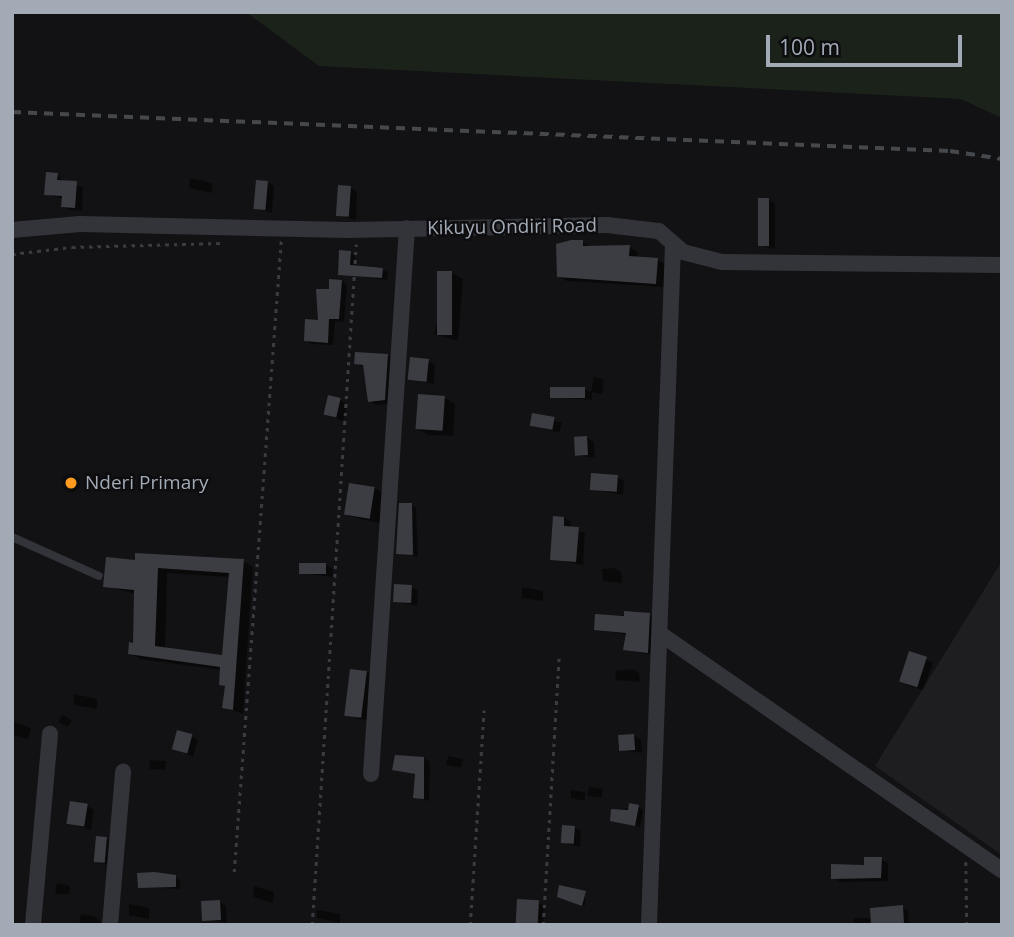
<!DOCTYPE html>
<html>
<head>
<meta charset="utf-8">
<style>
  body { margin:0 }
  #map { position:relative; width:1014px; height:937px; overflow:hidden; background:#121214; font-family:"Open Sans",sans-serif }
  div>[style] { position:absolute }
  .built>* { inset:0; background:#1e1e21 }
  .green>* { inset:0; background:#1a221a }
  .shadow>* { inset:0; background:#0007; transform-origin:0 0 }
  .building>* { inset:0; background:#3c3d42; transform-origin:0 0 }
  .path>* { height:2.5px; margin-top:-1.25px; transform-origin:0; background:repeating-linear-gradient(90deg,#393c40 0 3.5px,transparent 0 8.5px) }
  .service>* { height:8px; margin:-4px; padding:0 4px; transform-origin:4px; border-radius:4px; background:#333439 }
  .minor>* { height:16px; margin:-8px; padding:0 8px; transform-origin:8px; border-radius:8px; background:#333439 }
  .rail>* { height:3.5px; margin-top:-1.75px; transform-origin:0; background:repeating-linear-gradient(90deg,#45494e 0 9px,transparent 0 16px) }
  .dots>* { width:19px; height:19px; translate:-50% -50%; box-sizing:border-box; border:4px solid #0d0d0f; border-radius:50% }
  span { translate:-50% -50%; white-space:nowrap; text-align:center; line-height:1.15; -webkit-text-stroke:5px #0d0d0f; paint-order:stroke }
  .street-label { font-size:19px; color:#a2aab6 }
  .poi-label { font-size:19px; color:#a2aab6 }
  .left { translate:0 -50%; text-align:left }
  .frame { position:absolute; inset:0; border:14px solid #a2aab6; pointer-events:none }
  .scale { position:absolute; left:766px; top:35px; width:196px; height:32px; box-sizing:border-box; border:4px solid #a2aab6; border-top:0; padding-left:9px; font-size:21px; line-height:24px; white-space:nowrap; color:#a2aab6; -webkit-text-stroke:5px #0d0d0f; paint-order:stroke }
</style>
</head>
<body>
<div id="map">
  <div class="built">
    <div style="clip-path:polygon(1002px 561px,1002px 855px,875px 766px)"></div>
  </div>
  <div class="green">
    <div style="clip-path:polygon(246px 12px,1002px 12px,1002px 118px,961px 99px,319px 66px)"></div>
  </div>
  <div class="shadow">
    <div style="clip-path:polygon(57px 175px,64px 182px,83px 187px,82px 211px,70px 210px,63px 206px,64px 199px,46px 194px)"></div>
    <div style="clip-path:polygon(190px 178px,212px 183px,212px 193px,189px 188px)"></div>
    <div style="clip-path:polygon(267px 182px,274px 186px,272px 213px,256px 208px)"></div>
    <div style="clip-path:polygon(351px 188px,357px 192px,356px 220px,338px 215px)"></div>
    <div style="clip-path:polygon(768px 199px,775px 203px,775px 249px,760px 245px)"></div>
    <div style="clip-path:polygon(582px 242px,591px 247px,629px 247px,638px 252px,637px 258px,657px 260px,666px 264px,664px 287px,567px 281px,558px 276px)"></div>
    <div style="clip-path:polygon(350px 253px,355px 256px,354px 267px,383px 270px,388px 272px,387px 280px,339px 274px)"></div>
    <div style="clip-path:polygon(452px 273px,463px 279px,458px 341px,434px 334px)"></div>
    <div style="clip-path:polygon(342px 281px,347px 285px,344px 322px,335px 321px,333px 345px,311px 344px,305px 340px,320px 321px,330px 291px)"></div>
    <div style="clip-path:polygon(388px 356px,394px 360px,392px 403px,376px 405px,370px 401px,365px 368px,356px 363px)"></div>
    <div style="clip-path:polygon(429px 361px,435px 365px,434px 384px,410px 379px)"></div>
    <div style="clip-path:polygon(594px 377px,604px 380px,602px 394px,592px 392px,592px 400px,551px 397px,585px 389px,591px 392px)"></div>
    <div style="clip-path:polygon(445px 398px,455px 404px,453px 436px,428px 435px,417px 428px)"></div>
    <div style="clip-path:polygon(340px 400px,347px 404px,343px 421px,324px 414px)"></div>
    <div style="left:533px;top:415px;width:30px;height:10px;rotate:15deg"></div>
    <div style="clip-path:polygon(587px 438px,594px 442px,595px 458px,576px 455px)"></div>
    <div style="clip-path:polygon(617px 477px,624px 481px,623px 495px,592px 489px)"></div>
    <div style="clip-path:polygon(375px 488px,385px 494px,381px 524px,346px 515px)"></div>
    <div style="clip-path:polygon(411px 505px,416px 508px,418px 557px,398px 553px)"></div>
    <div style="clip-path:polygon(564px 518px,571px 522px,570px 528px,585px 533px,583px 565px,552px 559px)"></div>
    <div style="clip-path:polygon(evenodd,243px 561px,253px 567px,243px 714px,224px 707px,227px 688px,221px 685px,222px 670px,140px 659px,130px 653px,135px 645px,136px 594px,105px 586px,137px 562px,243px 561px,167px 573px,230px 577px,223px 657px,165px 649px,167px 573px)"></div>
    <div style="clip-path:polygon(326px 565px,333px 569px,333px 577px,300px 573px)"></div>
    <div style="clip-path:polygon(614px 568px,621px 572px,622px 583px,603px 581px,602px 569px)"></div>
    <div style="clip-path:polygon(411px 587px,418px 591px,417px 606px,395px 601px)"></div>
    <div style="clip-path:polygon(522px 587px,543px 591px,543px 601px,522px 598px)"></div>
    <div style="clip-path:polygon(597px 615px,649px 615px,656px 619px,655px 656px,625px 649px,627px 635px,596px 629px)"></div>
    <div style="clip-path:polygon(926px 659px,933px 663px,923px 690px,907px 685px)"></div>
    <div style="clip-path:polygon(632px 669px,639px 673px,640px 682px,616px 680px,615px 671px)"></div>
    <div style="clip-path:polygon(367px 672px,374px 676px,371px 720px,357px 719px,350px 715px)"></div>
    <div style="clip-path:polygon(74px 694px,97px 699px,97px 709px,74px 705px)"></div>
    <div style="left:62px;top:715px;width:11px;height:8px;rotate:27deg"></div>
    <div style="clip-path:polygon(12px 721px,31px 728px,28px 739px,12px 735px)"></div>
    <div style="clip-path:polygon(191px 736px,198px 740px,193px 757px,173px 748px)"></div>
    <div style="clip-path:polygon(634px 736px,641px 740px,642px 753px,621px 750px)"></div>
    <div style="left:448px;top:756px;width:15px;height:9px;rotate:11deg"></div>
    <div style="clip-path:polygon(424px 758px,430px 762px,429px 801px,415px 797px,416px 775px,394px 769px)"></div>
    <div style="left:150px;top:760px;width:16px;height:9px;rotate:4deg"></div>
    <div style="left:589px;top:787px;width:14px;height:9px;rotate:8deg"></div>
    <div style="clip-path:polygon(571px 790px,585px 792px,585px 801px,571px 798px)"></div>
    <div style="clip-path:polygon(88px 806px,94px 810px,91px 830px,68px 823px)"></div>
    <div style="clip-path:polygon(638px 807px,643px 810px,640px 827px,612px 820px,613px 810px)"></div>
    <div style="clip-path:polygon(574px 827px,581px 831px,580px 847px,562px 842px)"></div>
    <div style="clip-path:polygon(106px 838px,113px 842px,111px 866px,95px 861px)"></div>
    <div style="clip-path:polygon(881px 859px,888px 863px,888px 881px,840px 882px,833px 878px)"></div>
    <div style="clip-path:polygon(175px 877px,180px 880px,180px 889px,140px 887px)"></div>
    <div style="clip-path:polygon(57px 883px,70px 886px,69px 894px,55px 894px)"></div>
    <div style="clip-path:polygon(254px 886px,274px 892px,273px 903px,253px 897px)"></div>
    <div style="clip-path:polygon(585px 893px,585px 906px,562px 898px)"></div>
    <div style="clip-path:polygon(519px 901px,544px 905px,543px 925px,517px 925px)"></div>
    <div style="clip-path:polygon(219px 902px,226px 906px,227px 923px,203px 919px)"></div>
    <div style="clip-path:polygon(129px 904px,149px 908px,149px 919px,129px 915px)"></div>
    <div style="clip-path:polygon(902px 907px,908px 910px,909px 925px,854px 925px,854px 918px,872px 918px)"></div>
    <div style="clip-path:polygon(317px 910px,340px 914px,340px 923px,317px 918px)"></div>
    <div style="clip-path:polygon(81px 914px,96px 917px,102px 925px,79px 925px)"></div>
  </div>
  <div class="building">
    <div style="clip-path:polygon(46px 172px,58px 173px,57px 180px,77px 181px,75px 208px,61px 207px,62px 196px,44px 195px)"></div>
    <div style="left:256px;top:180px;width:12px;height:29px;rotate:5deg"></div>
    <div style="left:338px;top:185px;width:13px;height:31px;rotate:4deg"></div>
    <div style="left:758px;top:198px;width:11px;height:48px"></div>
    <div style="clip-path:polygon(571px 240px,583px 240px,583px 246px,630px 245px,629px 256px,658px 258px,656px 284px,557px 277px,556px 244px)"></div>
    <div style="clip-path:polygon(339px 250px,351px 251px,350px 265px,383px 268px,382px 278px,338px 275px)"></div>
    <div style="left:437px;top:271px;width:15px;height:64px"></div>
    <div style="clip-path:polygon(329px 279px,342px 280px,339px 319px,329px 319px,328px 343px,304px 341px,305px 319px,318px 320px,316px 289px,329px 289px)"></div>
    <div style="clip-path:polygon(355px 352px,388px 354px,385px 400px,368px 402px,363px 365px,354px 364px)"></div>
    <div style="left:410px;top:357px;width:19px;height:23px;rotate:6deg"></div>
    <div style="left:550px;top:387px;width:35px;height:11px"></div>
    <div style="left:418px;top:394px;width:27px;height:35px;rotate:4deg"></div>
    <div style="left:328px;top:395px;width:13px;height:20px;rotate:13deg"></div>
    <div style="left:532px;top:413px;width:23px;height:13px;rotate:10deg"></div>
    <div style="left:587px;top:436px;width:19px;height:13px;rotate:87deg"></div>
    <div style="left:591px;top:473px;width:27px;height:17px;rotate:4deg"></div>
    <div style="left:349px;top:483px;width:26px;height:32px;rotate:9deg"></div>
    <div style="clip-path:polygon(399px 503px,412px 503px,413px 555px,396px 554px)"></div>
    <div style="clip-path:polygon(553px 516px,564px 517px,564px 526px,579px 527px,576px 562px,550px 560px)"></div>
    <div style="clip-path:polygon(evenodd,135px 553px,244px 559px,233px 710px,222px 708px,225px 686px,219px 685px,220px 667px,128px 654px,129px 642px,133px 643px,134px 590px,103px 587px,106px 557px,135px 560px,135px 553px,158px 568px,229px 573px,222px 655px,155px 646px,158px 568px)"></div>
    <div style="left:299px;top:563px;width:27px;height:11px"></div>
    <div style="left:394px;top:584px;width:18px;height:18px;rotate:3deg"></div>
    <div style="clip-path:polygon(624px 611px,650px 613px,648px 653px,623px 650px,626px 633px,594px 630px,595px 614px,624px 616px)"></div>
    <div style="left:909px;top:651px;width:19px;height:32px;rotate:18deg"></div>
    <div style="left:350px;top:669px;width:17px;height:47px;rotate:7deg"></div>
    <div style="left:177px;top:730px;width:16px;height:20px;rotate:15deg"></div>
    <div style="left:634px;top:734px;width:16px;height:16px;rotate:86deg"></div>
    <div style="clip-path:polygon(395px 755px,424px 757px,424px 799px,413px 798px,415px 774px,392px 770px)"></div>
    <div style="left:70px;top:801px;width:18px;height:23px;rotate:9deg"></div>
    <div style="clip-path:polygon(629px 803px,639px 805px,635px 826px,610px 821px,611px 809px,628px 810px)"></div>
    <div style="left:562px;top:825px;width:13px;height:18px;rotate:4deg"></div>
    <div style="left:96px;top:836px;width:11px;height:26px;rotate:5deg"></div>
    <div style="clip-path:polygon(864px 857px,882px 857px,881px 878px,831px 879px,831px 864px,864px 865px)"></div>
    <div style="clip-path:polygon(154px 872px,176px 875px,176px 887px,138px 888px,137px 873px)"></div>
    <div style="clip-path:polygon(559px 885px,586px 891px,582px 906px,557px 897px)"></div>
    <div style="left:517px;top:899px;width:22px;height:24px;rotate:3deg"></div>
    <div style="left:220px;top:900px;width:20px;height:19px;rotate:87deg"></div>
    <div style="clip-path:polygon(903px 905px,904px 925px,871px 925px,870px 908px)"></div>
  </div>
  <div class="path">
    <div style="left:12px;top:254px;width:60px;rotate:-6.7deg"></div>
    <div style="left:72px;top:247px;width:150px;rotate:-1.5deg"></div>
    <div style="left:966px;top:862px;width:63px;rotate:89.1deg"></div>
    <div style="left:234px;top:872px;width:633px;rotate:-85.74deg"></div>
    <div style="left:312px;top:925px;width:682px;rotate:-86.3deg"></div>
    <div style="left:470px;top:925px;width:215px;rotate:-86.3deg"></div>
    <div style="left:543px;top:925px;width:267px;rotate:-86.6deg"></div>
  </div>
  <div class="service">
    <div style="left:12px;top:537px;width:95px;rotate:24.1deg"></div>
  </div>
  <div class="minor">
    <div style="left:12px;top:230px;width:68px;rotate:-5deg"></div>
    <div style="left:80px;top:224px;width:268px;rotate:1.3deg"></div>
    <div style="left:348px;top:230px;width:259px;rotate:-1.1deg"></div>
    <div style="left:607px;top:225px;width:52px;rotate:6.6deg"></div>
    <div style="left:659px;top:231px;width:32px;rotate:41deg"></div>
    <div style="left:683px;top:252px;width:40px;rotate:14.4deg"></div>
    <div style="left:722px;top:262px;width:280px;rotate:0.6deg"></div>
    <div style="left:662px;top:635px;width:413px;rotate:34.7deg"></div>
    <div style="left:371px;top:774px;width:547px;rotate:-86.23deg"></div>
    <div style="left:33px;top:925px;width:192px;rotate:-84.9deg"></div>
    <div style="left:110px;top:925px;width:154px;rotate:-85.1deg"></div>
    <div style="left:649px;top:925px;width:679px;rotate:-87.98deg"></div>
  </div>
  <div class="rail">
    <div style="left:12px;top:112px;width:939px;rotate:2.38deg"></div>
    <div style="left:950px;top:151px;width:53px;rotate:8.7deg"></div>
  </div>
  <div class="dots">
    <div style="left:71px;top:483px;background:#ff9b1f"></div>
  </div>
  <div class="street-label">
    <span style="left:512px;top:227px;rotate:-1deg">Kikuyu Ondiri Road</span>
  </div>
  <div class="poi-label">
    <span class="left" style="left:85px;top:483px">Nderi Primary</span>
  </div>
  <div class="frame"></div>
  <div class="scale">100 m</div>
</div>
</body>
</html>
